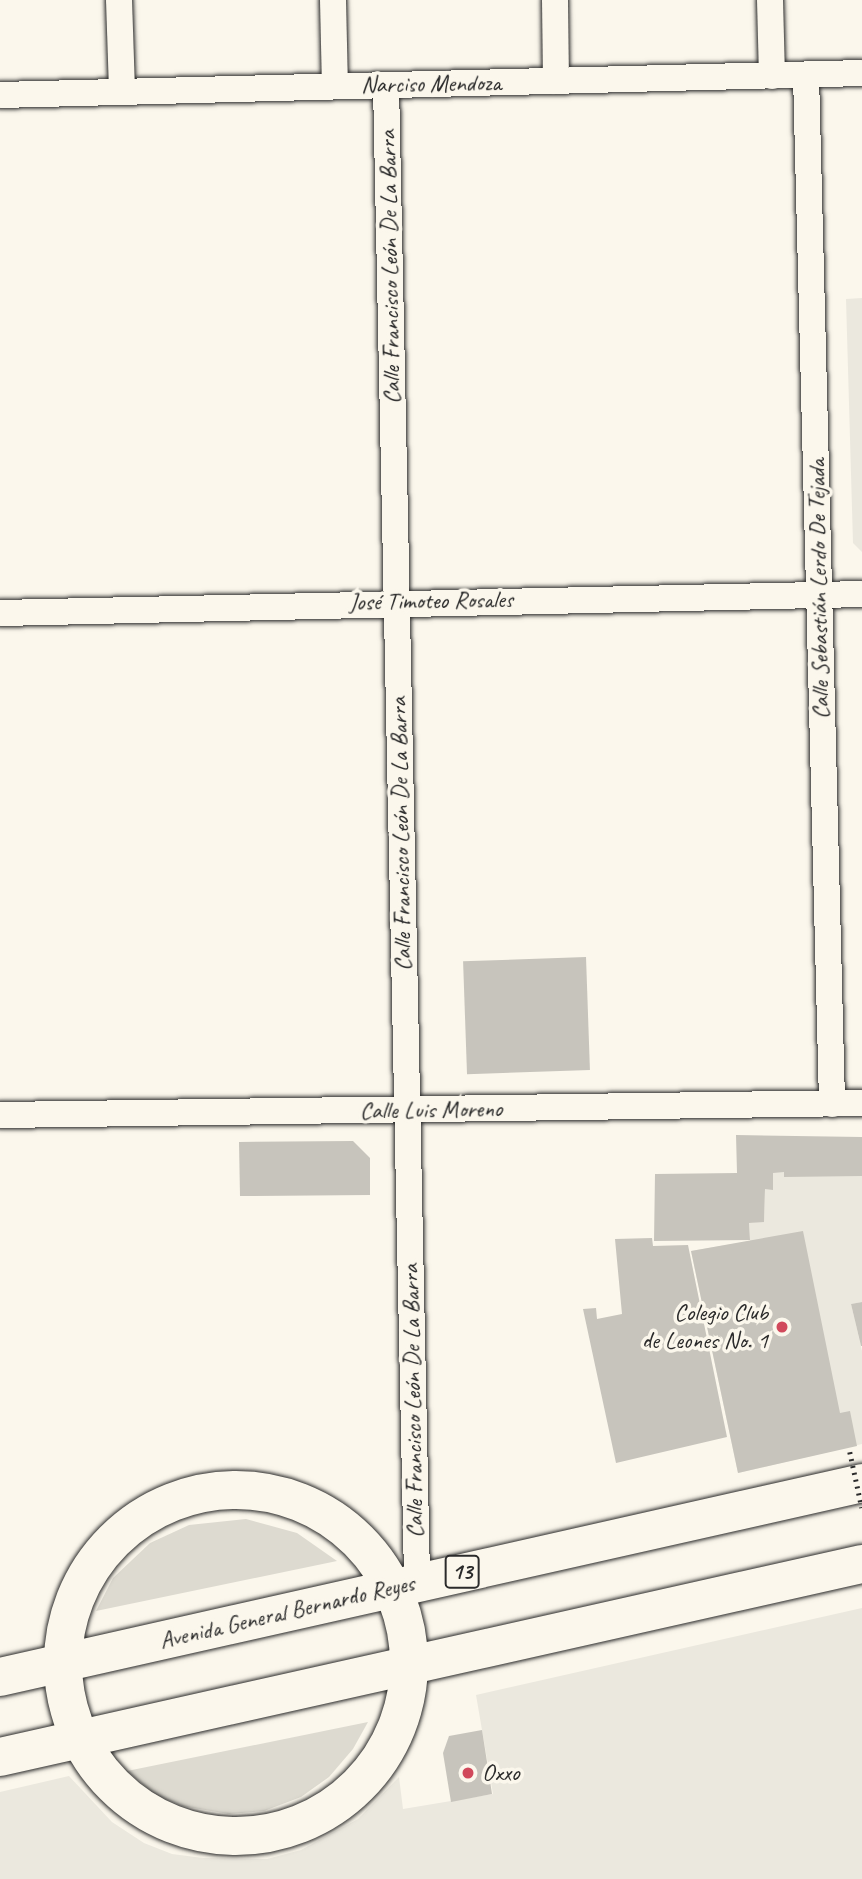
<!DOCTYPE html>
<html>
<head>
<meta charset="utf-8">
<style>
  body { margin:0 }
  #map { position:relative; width:862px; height:1879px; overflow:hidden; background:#fbf7ec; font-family:Caveat,sans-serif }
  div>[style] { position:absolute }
  .built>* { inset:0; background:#ebe8de }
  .green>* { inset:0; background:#dddad0 }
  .building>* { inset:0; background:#c7c4bc; transform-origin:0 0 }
  .roads { filter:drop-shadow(0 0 2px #2b2b2b) drop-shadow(0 0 2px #2b2b2b) }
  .street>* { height:26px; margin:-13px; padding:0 13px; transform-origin:13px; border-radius:13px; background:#fbf7ec }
  .primary>* { height:38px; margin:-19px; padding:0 19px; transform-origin:19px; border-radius:19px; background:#fbf7ec }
  .primary>.ring { margin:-19px; padding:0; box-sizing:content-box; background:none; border:38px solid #fbf7ec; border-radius:50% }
  .path-bridge>* { height:4.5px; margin-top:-2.25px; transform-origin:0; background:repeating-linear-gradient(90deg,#2b2b2b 0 2px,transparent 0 7px) }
  .dots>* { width:19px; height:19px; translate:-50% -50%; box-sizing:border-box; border:4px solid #fbf7ec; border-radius:50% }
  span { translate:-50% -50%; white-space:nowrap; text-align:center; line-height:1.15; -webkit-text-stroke:7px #fbf7ec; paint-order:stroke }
  .shield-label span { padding:2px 5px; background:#fbf7ec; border:2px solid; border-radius:5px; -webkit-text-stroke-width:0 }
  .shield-label { font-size:23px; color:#2b2b2b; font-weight:700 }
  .street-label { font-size:24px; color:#2b2b2b }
  .poi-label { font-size:24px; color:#2b2b2b }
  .right { translate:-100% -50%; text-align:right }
  .left { translate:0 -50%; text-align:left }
</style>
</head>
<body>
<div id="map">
  <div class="built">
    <div style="clip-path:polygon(862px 298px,862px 552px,853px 543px,846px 299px)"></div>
    <div style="clip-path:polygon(862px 1137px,862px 1302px,851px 1304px,862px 1351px,862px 1444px,738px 1473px,691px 1251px,750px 1241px,749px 1223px,764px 1221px,765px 1190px,746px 1173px)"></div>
    <div style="clip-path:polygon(862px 1608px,862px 1879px,0 1879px,0 1792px,69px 1776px,112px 1822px,144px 1843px,172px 1854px,203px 1858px,267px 1859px,301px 1850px,358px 1819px,399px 1777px,403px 1809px,493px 1794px,476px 1695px)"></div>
  </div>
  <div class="green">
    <div style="clip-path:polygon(246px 1519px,297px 1533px,337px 1561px,96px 1611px,113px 1578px,150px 1543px,189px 1525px)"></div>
    <div style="clip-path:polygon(368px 1722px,353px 1749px,329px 1777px,301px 1797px,264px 1811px,229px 1814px,182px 1806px,156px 1795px,127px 1771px)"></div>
  </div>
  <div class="building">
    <div style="left:586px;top:957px;width:113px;height:123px;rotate:88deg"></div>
    <div style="clip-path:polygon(736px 1135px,862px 1137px,862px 1176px,784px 1177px,784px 1172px,773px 1173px,773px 1190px,765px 1189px,764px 1222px,749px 1223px,750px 1240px,654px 1241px,655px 1174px,737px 1173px)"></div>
    <div style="clip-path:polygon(353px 1141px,370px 1158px,370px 1195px,240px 1196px,239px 1142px)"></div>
    <div style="clip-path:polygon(803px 1231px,840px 1413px,850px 1411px,857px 1446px,738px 1473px,691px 1251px)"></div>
    <div style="clip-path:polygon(652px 1238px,653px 1246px,688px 1245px,727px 1437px,616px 1463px,583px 1309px,596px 1308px,597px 1319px,622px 1314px,615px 1239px)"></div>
    <div style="clip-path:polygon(862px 1302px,862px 1346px,861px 1346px,851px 1304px)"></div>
    <div style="clip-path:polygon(482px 1730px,492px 1794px,451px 1802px,443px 1753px,449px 1736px)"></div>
  </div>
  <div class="roads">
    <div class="street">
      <div style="left:119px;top:0;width:92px;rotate:88.1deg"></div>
      <div style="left:333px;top:0;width:86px;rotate:88.7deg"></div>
      <div style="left:555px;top:0;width:81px;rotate:89.3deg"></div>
      <div style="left:770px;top:0;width:76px;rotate:88.5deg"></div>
      <div style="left:806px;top:75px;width:1029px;rotate:88.55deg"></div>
      <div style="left:386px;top:85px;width:1498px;rotate:88.81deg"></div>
      <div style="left:0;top:95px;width:862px;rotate:-1.46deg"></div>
      <div style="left:0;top:613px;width:862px;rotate:-1.26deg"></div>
      <div style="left:0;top:1115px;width:862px;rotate:-0.8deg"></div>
    </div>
    <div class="primary">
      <div class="ring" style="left:63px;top:1490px;width:308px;height:308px"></div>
      <div style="left:0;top:1677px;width:884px;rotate:-12.68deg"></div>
      <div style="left:0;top:1757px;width:883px;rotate:-12.62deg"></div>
    </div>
  </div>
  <div class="path-bridge">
    <div style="left:850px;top:1452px;width:57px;rotate:77.9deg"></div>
  </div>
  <div class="dots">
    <div style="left:782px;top:1327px;background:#d1495b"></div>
    <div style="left:468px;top:1773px;background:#d1495b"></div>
  </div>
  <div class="shield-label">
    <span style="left:462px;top:1572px">13</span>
  </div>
  <div class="street-label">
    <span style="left:431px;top:84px;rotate:-1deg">Narciso Mendoza</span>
    <span style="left:390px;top:267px;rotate:-91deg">Calle Francisco León De La Barra</span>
    <span style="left:819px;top:589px;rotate:-91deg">Calle Sebastián Lerdo De Tejada</span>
    <span style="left:431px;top:601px;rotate:-1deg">José Timoteo Rosales</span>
    <span style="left:401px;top:834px;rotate:-91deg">Calle Francisco León De La Barra</span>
    <span style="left:431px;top:1110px;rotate:-1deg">Calle Luis Moreno</span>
    <span style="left:413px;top:1401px;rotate:-91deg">Calle Francisco León De La Barra</span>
    <span style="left:287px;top:1612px;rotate:-13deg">Avenida General Bernardo Reyes</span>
  </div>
  <div class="poi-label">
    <span class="right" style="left:768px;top:1327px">Colegio Club<br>de Leones No. 1</span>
    <span class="left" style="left:482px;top:1773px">Oxxo</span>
  </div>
</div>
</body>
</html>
